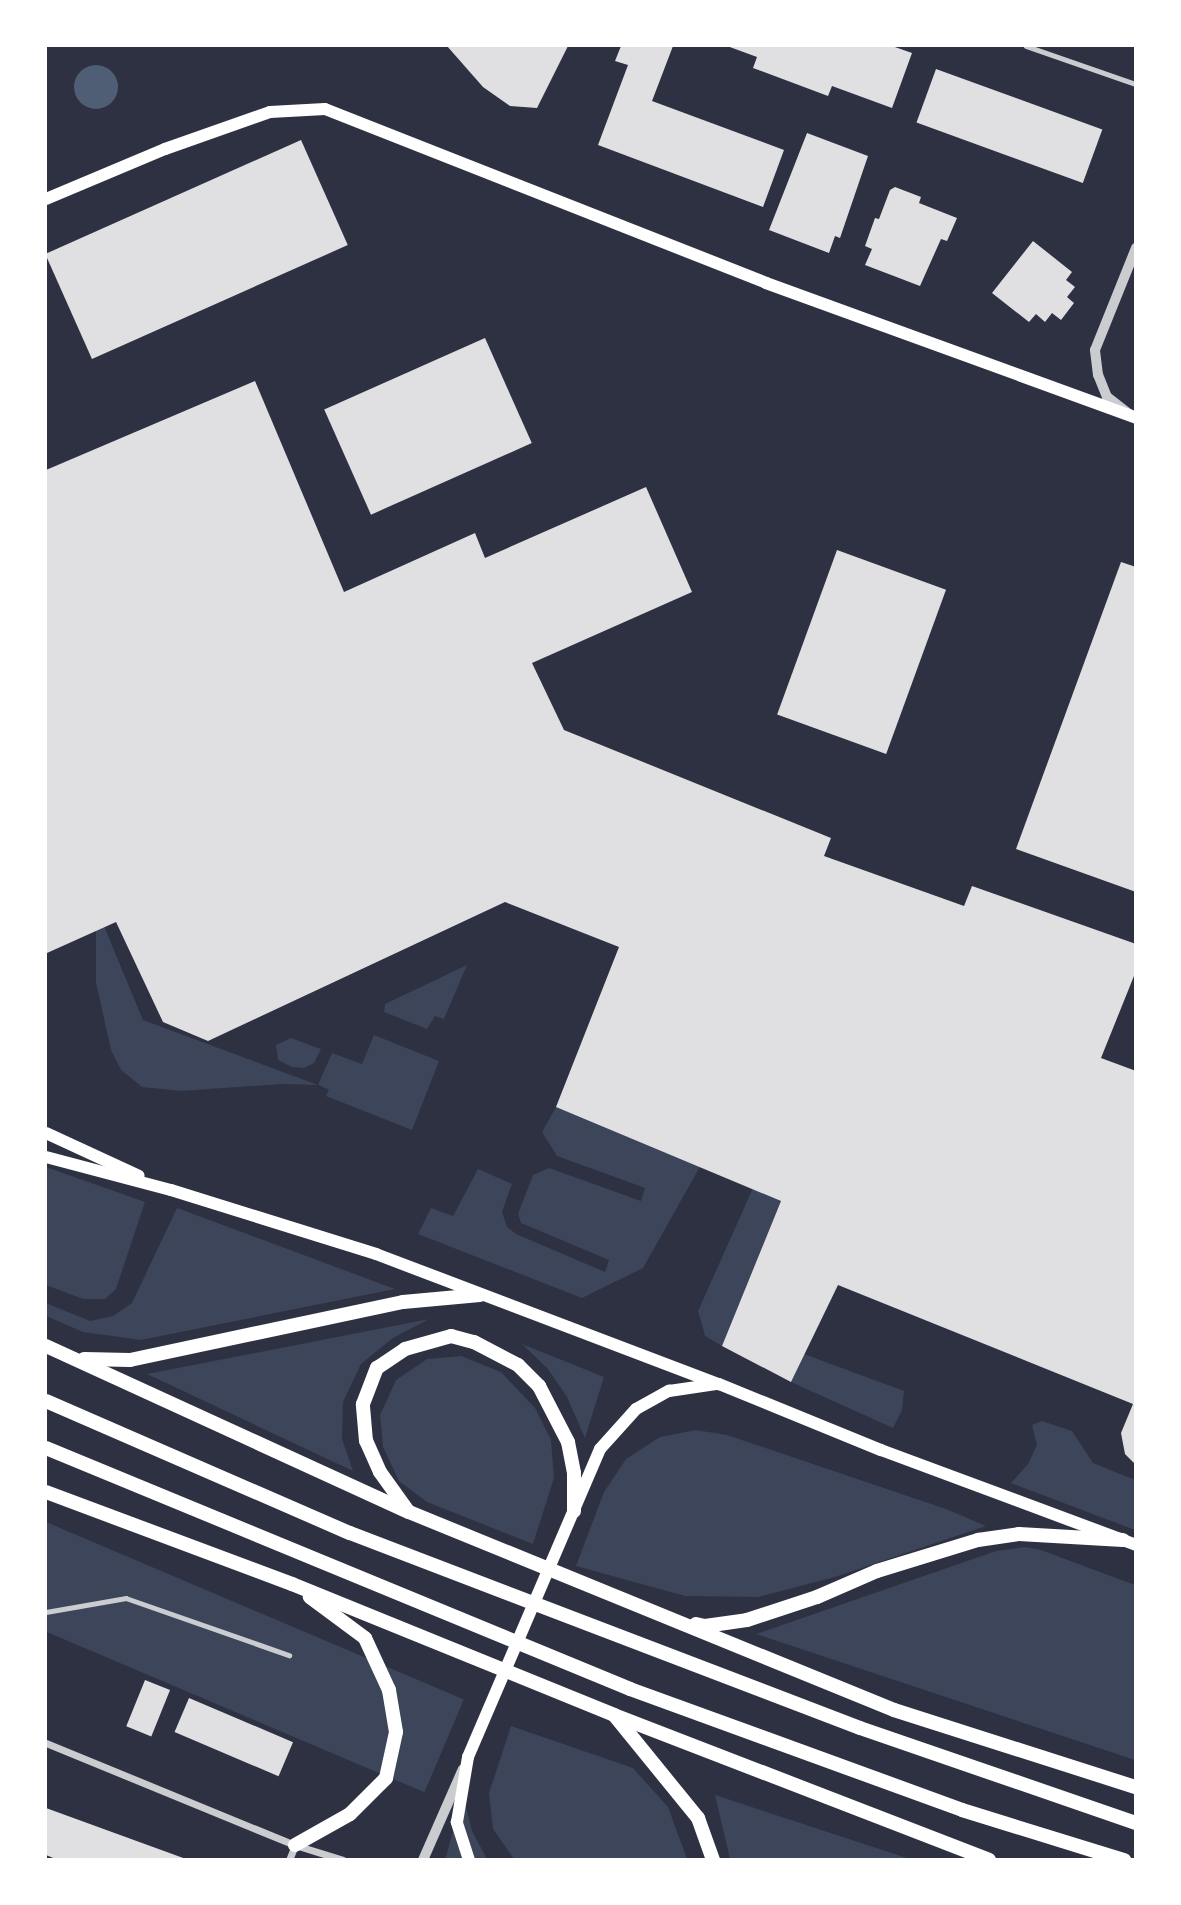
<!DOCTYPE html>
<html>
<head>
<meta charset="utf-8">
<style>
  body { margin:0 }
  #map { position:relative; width:1181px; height:1905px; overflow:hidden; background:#2d3142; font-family:"Roboto Serif",serif }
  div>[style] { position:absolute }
  .green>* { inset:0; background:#3c4559; transform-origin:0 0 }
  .water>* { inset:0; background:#4f5d75 }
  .round { border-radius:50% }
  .building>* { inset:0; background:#e0e0e3; transform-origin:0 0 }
  .service>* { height:4.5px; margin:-2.25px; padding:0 2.25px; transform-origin:2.25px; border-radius:2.25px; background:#caccd0 }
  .minor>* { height:7px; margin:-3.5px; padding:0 3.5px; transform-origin:3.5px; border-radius:3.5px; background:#caccd0 }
  .tertiary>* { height:10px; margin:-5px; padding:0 5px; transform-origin:5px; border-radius:5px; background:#caccd0 }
  .secondary>* { height:12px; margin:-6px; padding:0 6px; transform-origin:6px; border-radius:6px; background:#fff }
  .trunk>* { height:14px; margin:-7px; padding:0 7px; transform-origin:7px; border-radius:7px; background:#fff }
  span { translate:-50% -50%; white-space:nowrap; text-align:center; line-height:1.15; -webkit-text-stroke:7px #fff; paint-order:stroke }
  .frame { position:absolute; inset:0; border:47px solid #fff; pointer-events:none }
</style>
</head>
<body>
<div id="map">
  <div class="green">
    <div style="clip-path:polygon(96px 925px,104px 926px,143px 1020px,318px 1085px,332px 1053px,362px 1064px,374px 1035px,439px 1061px,412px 1130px,326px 1096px,329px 1090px,319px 1085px,283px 1084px,181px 1091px,142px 1087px,121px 1070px,111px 1050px,96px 983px)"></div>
    <div style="clip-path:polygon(467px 965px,444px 1019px,435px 1016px,427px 1029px,384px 1012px,385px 1004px)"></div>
    <div style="clip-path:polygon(291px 1038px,321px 1049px,314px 1063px,304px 1068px,292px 1067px,278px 1060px,276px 1045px)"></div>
    <div style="clip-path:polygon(556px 1107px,701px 1165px,643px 1268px,582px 1298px,418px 1234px,431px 1208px,453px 1216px,478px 1169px,512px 1184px,502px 1212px,507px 1227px,516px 1234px,605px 1272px,609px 1260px,521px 1223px,518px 1214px,533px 1175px,549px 1168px,641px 1201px,645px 1188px,557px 1156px,542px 1132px)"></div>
    <div style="clip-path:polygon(46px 1167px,145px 1202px,116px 1289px,105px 1299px,83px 1299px,46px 1285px)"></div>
    <div style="clip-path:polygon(753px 1188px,781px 1201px,722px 1346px,705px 1336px,698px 1311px)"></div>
    <div style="clip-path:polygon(177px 1208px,395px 1289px,141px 1340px,83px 1332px,46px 1316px,46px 1303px,90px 1321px,113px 1316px,132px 1303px)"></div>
    <div style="clip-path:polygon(429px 1319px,393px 1338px,361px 1364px,343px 1402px,342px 1439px,353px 1471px,147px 1374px)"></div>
    <div style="clip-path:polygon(522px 1344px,604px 1377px,585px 1438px,567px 1397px,548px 1369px)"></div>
    <div style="clip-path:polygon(804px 1354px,904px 1391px,902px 1410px,893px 1428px,791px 1382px)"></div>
    <div style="clip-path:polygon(461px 1356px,501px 1372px,535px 1408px,551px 1440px,554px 1478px,533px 1544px,427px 1502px,399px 1481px,383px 1447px,380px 1415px,396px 1380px,427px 1359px)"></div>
    <div style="clip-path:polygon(1042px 1421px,1072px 1431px,1093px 1463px,1135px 1480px,1135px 1530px,1011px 1483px,1028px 1464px,1037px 1445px,1032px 1425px)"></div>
    <div style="clip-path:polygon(696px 1430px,727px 1435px,946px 1509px,986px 1526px,835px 1577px,758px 1597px,685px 1596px,576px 1566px,604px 1492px,626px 1459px,660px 1437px)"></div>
    <div style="left:46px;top:1522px;width:454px;height:101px;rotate:23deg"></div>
    <div style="clip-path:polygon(1025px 1547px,1041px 1550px,1135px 1585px,1135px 1760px,756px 1634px,996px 1551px)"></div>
    <div style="clip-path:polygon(511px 1726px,633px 1768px,668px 1807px,687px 1859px,514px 1859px,493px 1829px,489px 1793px)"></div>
    <div style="clip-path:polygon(463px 1795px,472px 1831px,487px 1859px,445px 1860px)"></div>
    <div style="clip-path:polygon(715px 1795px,910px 1859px,730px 1859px)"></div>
  </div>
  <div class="water">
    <div class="round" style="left:74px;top:65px;width:44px;height:44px"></div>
  </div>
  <div class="building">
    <div style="clip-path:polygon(447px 46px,568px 46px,537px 108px,510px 106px,483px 87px)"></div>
    <div style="clip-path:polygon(621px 46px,673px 46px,652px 101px,784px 150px,763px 207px,598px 145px,628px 65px,615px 61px)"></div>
    <div style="clip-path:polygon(727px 46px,892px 46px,912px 53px,892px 108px,832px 86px,828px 96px,753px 68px,757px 57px)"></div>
    <div style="left:936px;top:69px;width:177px;height:57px;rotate:20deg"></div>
    <div style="clip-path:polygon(807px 133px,868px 156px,840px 238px,835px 236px,829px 253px,769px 230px)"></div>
    <div style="left:301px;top:140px;width:115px;height:280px;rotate:66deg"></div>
    <div style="clip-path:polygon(895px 187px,921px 197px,919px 203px,957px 218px,947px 241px,941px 239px,920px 286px,865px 265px,872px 249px,865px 246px,875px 218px,879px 219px,890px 190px)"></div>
    <div style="clip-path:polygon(1033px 241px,1072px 272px,1066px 280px,1075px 287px,1067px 297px,1074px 303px,1061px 320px,1052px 313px,1045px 322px,1036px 314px,1029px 322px,992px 293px)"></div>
    <div style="left:485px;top:338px;width:115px;height:176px;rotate:66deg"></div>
    <div style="clip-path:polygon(255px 381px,344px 592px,475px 533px,485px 558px,646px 487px,692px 592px,532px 663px,564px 730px,831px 838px,824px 856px,964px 906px,972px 886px,1136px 944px,1136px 971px,1101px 1058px,1136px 1071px,1136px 1465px,1125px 1454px,1121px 1433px,1133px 1404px,838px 1285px,791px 1382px,722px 1346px,781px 1201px,556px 1107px,619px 947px,505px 902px,208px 1041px,163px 1022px,116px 922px,47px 953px,46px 470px)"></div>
    <div style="left:837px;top:550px;width:116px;height:175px;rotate:20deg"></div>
    <div style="clip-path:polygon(1121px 562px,1136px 567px,1136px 892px,1016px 849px)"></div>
    <div style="left:145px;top:1680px;width:27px;height:50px;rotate:22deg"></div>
    <div style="left:189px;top:1698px;width:113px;height:37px;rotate:23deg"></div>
    <div style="clip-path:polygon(46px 1808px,186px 1859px,186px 1860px,58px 1860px,46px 1855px)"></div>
  </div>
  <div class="service">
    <div style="left:1026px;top:46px;width:116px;rotate:19.1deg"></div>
    <div style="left:46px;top:1612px;width:81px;rotate:-9.9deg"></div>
    <div style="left:126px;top:1598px;width:173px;rotate:19.3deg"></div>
  </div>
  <div class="minor">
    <div style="left:46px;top:1743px;width:269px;rotate:22.3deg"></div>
    <div style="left:295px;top:1845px;width:50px;rotate:17.4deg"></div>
    <div style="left:289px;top:1860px;width:16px;rotate:-68deg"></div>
  </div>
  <div class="tertiary">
    <div style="left:1129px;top:414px;width:28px;rotate:-142deg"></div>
    <div style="left:1107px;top:397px;width:24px;rotate:-112deg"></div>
    <div style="left:1098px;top:375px;width:25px;rotate:-97deg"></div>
    <div style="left:1095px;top:350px;width:110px;rotate:-68.1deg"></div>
    <div style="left:423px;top:1860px;width:99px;rotate:-66.3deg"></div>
  </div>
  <div class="secondary">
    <div style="left:46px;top:199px;width:129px;rotate:-22.8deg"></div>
    <div style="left:165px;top:149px;width:111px;rotate:-19.4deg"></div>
    <div style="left:270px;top:112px;width:55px;rotate:-3.1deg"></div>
    <div style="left:325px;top:109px;width:474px;rotate:21.5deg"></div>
    <div style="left:766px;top:283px;width:394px;rotate:20deg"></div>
    <div style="left:46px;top:1133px;width:102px;rotate:24.8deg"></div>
    <div style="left:46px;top:1157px;width:129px;rotate:14.8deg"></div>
    <div style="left:171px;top:1190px;width:215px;rotate:17.3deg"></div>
    <div style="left:376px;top:1254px;width:367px;rotate:20.8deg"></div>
    <div style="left:719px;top:1384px;width:175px;rotate:22.2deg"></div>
    <div style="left:881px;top:1450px;width:272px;rotate:20.4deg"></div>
    <div style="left:469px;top:1860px;width:40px;rotate:-108deg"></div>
    <div style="left:457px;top:1822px;width:66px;rotate:-80.4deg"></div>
    <div style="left:468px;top:1757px;width:335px;rotate:-66.8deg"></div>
    <div style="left:600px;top:1449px;width:54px;rotate:-48deg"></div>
    <div style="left:636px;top:1409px;width:38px;rotate:-29deg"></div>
    <div style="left:669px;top:1391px;width:49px;rotate:-8.3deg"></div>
  </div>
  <div class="trunk">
    <div style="left:46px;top:1346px;width:399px;rotate:24.6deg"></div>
    <div style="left:409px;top:1512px;width:524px;rotate:22.21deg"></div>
    <div style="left:894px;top:1710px;width:254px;rotate:17.7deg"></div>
    <div style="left:84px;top:1359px;width:46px;rotate:1.2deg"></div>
    <div style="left:130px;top:1360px;width:279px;rotate:-12deg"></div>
    <div style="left:403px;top:1302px;width:77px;rotate:-5.2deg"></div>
    <div style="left:46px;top:1401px;width:331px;rotate:23.5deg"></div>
    <div style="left:350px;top:1533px;width:546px;rotate:20.92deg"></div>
    <div style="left:860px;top:1728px;width:292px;rotate:19deg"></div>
    <div style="left:46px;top:1448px;width:632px;rotate:22.42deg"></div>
    <div style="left:630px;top:1689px;width:353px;rotate:20deg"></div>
    <div style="left:962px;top:1810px;width:170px;rotate:17.2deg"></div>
    <div style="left:46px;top:1492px;width:263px;rotate:20.5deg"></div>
    <div style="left:292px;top:1584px;width:348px;rotate:22.1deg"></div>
    <div style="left:614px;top:1715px;width:402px;rotate:21.1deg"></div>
    <div style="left:408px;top:1511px;width:48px;rotate:-125.7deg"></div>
    <div style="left:380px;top:1472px;width:34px;rotate:-114deg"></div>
    <div style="left:366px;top:1441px;width:37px;rotate:-95deg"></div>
    <div style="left:363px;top:1404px;width:39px;rotate:-69deg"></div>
    <div style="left:377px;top:1368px;width:34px;rotate:-34deg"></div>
    <div style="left:405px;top:1349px;width:48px;rotate:-15.8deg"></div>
    <div style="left:451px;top:1336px;width:24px;rotate:15deg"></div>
    <div style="left:474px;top:1342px;width:50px;rotate:27.6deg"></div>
    <div style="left:518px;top:1365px;width:30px;rotate:45deg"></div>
    <div style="left:539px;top:1386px;width:63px;rotate:62.6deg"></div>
    <div style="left:568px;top:1442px;width:32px;rotate:79deg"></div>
    <div style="left:574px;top:1473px;width:38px;rotate:90deg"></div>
    <div style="left:696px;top:1624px;width:9px;rotate:13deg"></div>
    <div style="left:705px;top:1626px;width:42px;rotate:-8.1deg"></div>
    <div style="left:747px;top:1620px;width:74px;rotate:-18.2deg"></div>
    <div style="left:817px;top:1597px;width:65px;rotate:-23.4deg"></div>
    <div style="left:877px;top:1571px;width:106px;rotate:-17.1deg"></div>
    <div style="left:978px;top:1540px;width:41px;rotate:-8.3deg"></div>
    <div style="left:1019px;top:1534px;width:104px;rotate:3.3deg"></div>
    <div style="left:615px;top:1716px;width:132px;rotate:50.9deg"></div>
    <div style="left:698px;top:1818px;width:45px;rotate:70.3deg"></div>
    <div style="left:295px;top:1845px;width:63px;rotate:-29.4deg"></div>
    <div style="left:350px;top:1814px;width:51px;rotate:-45deg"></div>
    <div style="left:386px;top:1778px;width:47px;rotate:-77.7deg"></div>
    <div style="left:396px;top:1732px;width:43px;rotate:-99.5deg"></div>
    <div style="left:389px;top:1690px;width:57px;rotate:-114.8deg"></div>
    <div style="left:365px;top:1638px;width:69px;rotate:-143.3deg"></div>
  </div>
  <div class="frame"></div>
</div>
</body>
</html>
